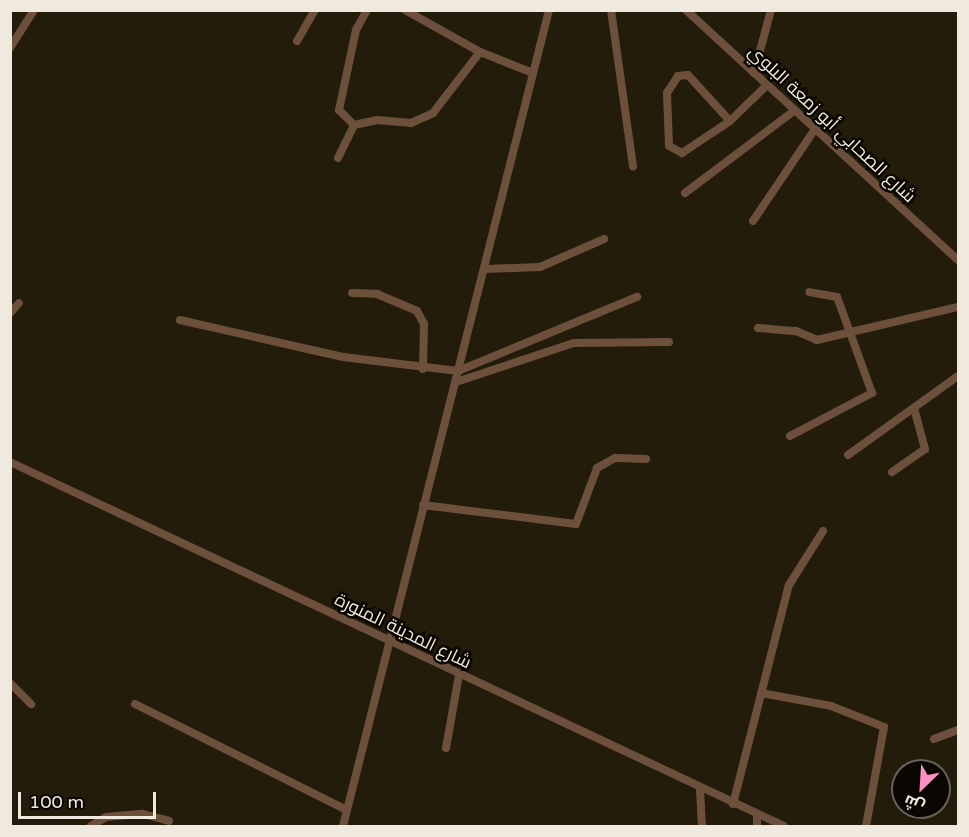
<!DOCTYPE html>
<meta charset="utf-8">
<style>
body{margin:0}
#map{position:relative;width:969px;height:837px;overflow:hidden;background:#241c0a;font-family:"Varela Round",Cairo,sans-serif}
div>[style]{position:absolute}
[style*='--x']{left:calc(var(--x)*1px);top:calc(var(--y)*1px);width:calc(var(--w)*1px);rotate:calc(var(--a)*1deg)}
.street>*{height:8px;margin:-4px;padding:0 4px;transform-origin:4px;border-radius:4px;background:#6c503b}
span{translate:-50% -50%;white-space:nowrap;text-align:center;line-height:1.15;-webkit-text-stroke:5px #0a0702;paint-order:stroke}
.street-label{font-size:18px;color:#efe9de}
.frame{position:absolute;inset:0;border:12px solid #efe9de;pointer-events:none}
.north{position:absolute;left:891px;top:759px;width:60px;height:60px;box-sizing:border-box;background:#0a0702;border:2px solid #66615a;border-radius:50%;rotate:205deg;font-size:16px;font-weight:700;line-height:24px;text-align:center;color:#efe9de}
.north::after{content:'';display:block;margin:auto;width:21px;height:27px;background:#fc8fc2;clip-path:polygon(50% 0,100% 100%,50% 72%,0 100%)}
.scale{position:absolute;left:18px;top:792px;width:138px;height:27px;box-sizing:border-box;border:3px solid #efe9de;border-top:0;padding-left:8px;font-size:18px;line-height:21px;white-space:nowrap;color:#efe9de;-webkit-text-stroke:4px #0a0702;paint-order:stroke}
</style>
<div id="map">
<div class="street">
<i style="--x:405;--y:10;--w:86;--a:29.2"></i>
<i style="--x:480;--y:52;--w:57;--a:21.6"></i>
<i style="--x:611;--y:10;--w:158;--a:82"></i>
<i style="--x:686;--y:10;--w:369;--a:42.6"></i>
<i style="--x:297;--y:41;--w:36;--a:-60"></i>
<i style="--x:10;--y:48;--w:45;--a:-57.7"></i>
<i style="--x:754;--y:73;--w:65;--a:-74.9"></i>
<i style="--x:730;--y:121;--w:62;--a:-132.4"></i>
<i style="--x:688;--y:75;--w:10;--a:174"></i>
<i style="--x:678;--y:76;--w:20;--a:123"></i>
<i style="--x:667;--y:93;--w:53;--a:87.8"></i>
<i style="--x:669;--y:146;--w:15;--a:28"></i>
<i style="--x:682;--y:153;--w:58;--a:-33.7"></i>
<i style="--x:730;--y:121;--w:50;--a:-44.2"></i>
<i style="--x:354;--y:125;--w:21;--a:-135"></i>
<i style="--x:339;--y:110;--w:82;--a:-78"></i>
<i style="--x:356;--y:30;--w:23;--a:-61"></i>
<i style="--x:338;--y:158;--w:37;--a:-64"></i>
<i style="--x:354;--y:125;--w:24;--a:-12"></i>
<i style="--x:377;--y:120;--w:34;--a:5"></i>
<i style="--x:411;--y:123;--w:24;--a:-24"></i>
<i style="--x:433;--y:113;--w:77;--a:-52.4"></i>
<i style="--x:685;--y:193;--w:136;--a:-37"></i>
<i style="--x:753;--y:221;--w:111;--a:-56"></i>
<i style="--x:486;--y:269;--w:54;--a:-2.1"></i>
<i style="--x:540;--y:267;--w:70;--a:-23.6"></i>
<i style="--x:352;--y:293;--w:25;--a:2"></i>
<i style="--x:377;--y:294;--w:43;--a:23"></i>
<i style="--x:417;--y:311;--w:15;--a:62"></i>
<i style="--x:424;--y:324;--w:45;--a:91.3"></i>
<i style="--x:10;--y:313;--w:13;--a:-48"></i>
<i style="--x:180;--y:320;--w:167;--a:12.8"></i>
<i style="--x:343;--y:357;--w:116;--a:6.9"></i>
<i style="--x:458;--y:371;--w:194;--a:-22.5"></i>
<i style="--x:758;--y:328;--w:38;--a:5"></i>
<i style="--x:796;--y:331;--w:23;--a:23"></i>
<i style="--x:817;--y:340;--w:145;--a:-13.2"></i>
<i style="--x:456;--y:382;--w:124;--a:-18.3"></i>
<i style="--x:574;--y:343;--w:95;--a:-0.6"></i>
<i style="--x:790;--y:436;--w:93;--a:-27.7"></i>
<i style="--x:872;--y:393;--w:102;--a:-110"></i>
<i style="--x:837;--y:297;--w:28;--a:-170"></i>
<i style="--x:848;--y:455;--w:135;--a:-35.7"></i>
<i style="--x:10;--y:462;--w:855;--a:25.19"></i>
<i style="--x:892;--y:472;--w:40;--a:-34.9"></i>
<i style="--x:925;--y:449;--w:42;--a:-105"></i>
<i style="--x:423;--y:505;--w:154;--a:7.1"></i>
<i style="--x:576;--y:524;--w:60;--a:-69.4"></i>
<i style="--x:597;--y:468;--w:21;--a:-29"></i>
<i style="--x:615;--y:458;--w:31;--a:2"></i>
<i style="--x:10;--y:683;--w:30;--a:45"></i>
<i style="--x:761;--y:693;--w:71;--a:10.5"></i>
<i style="--x:831;--y:706;--w:57;--a:21.6"></i>
<i style="--x:884;--y:727;--w:101;--a:100.3"></i>
<i style="--x:135;--y:704;--w:237;--a:26.6"></i>
<i style="--x:934;--y:739;--w:26;--a:-21"></i>
<i style="--x:446;--y:748;--w:74;--a:-79.9"></i>
<i style="--x:700;--y:789;--w:37;--a:87"></i>
<i style="--x:733;--y:804;--w:226;--a:-75.7"></i>
<i style="--x:789;--y:585;--w:64;--a:-57.8"></i>
<i style="--x:91;--y:826;--w:17;--a:-31"></i>
<i style="--x:106;--y:817;--w:37;--a:-5"></i>
<i style="--x:143;--y:814;--w:27;--a:15"></i>
<i style="--x:343;--y:826;--w:842;--a:-75.83"></i>
<i style="--x:757;--y:826;--w:11;--a:-90"></i>
</div>
<div class="street-label">
<span style="left:832px;top:124px;rotate:43deg">شارع الصحابي أبو زمعة البلوي</span>
<span style="left:403px;top:631px;rotate:26deg">شارع المدينة المنورة</span>
</div>
<div class="frame"></div>
<div class="north">ش</div>
<div class="scale">100 m</div>
</div>
